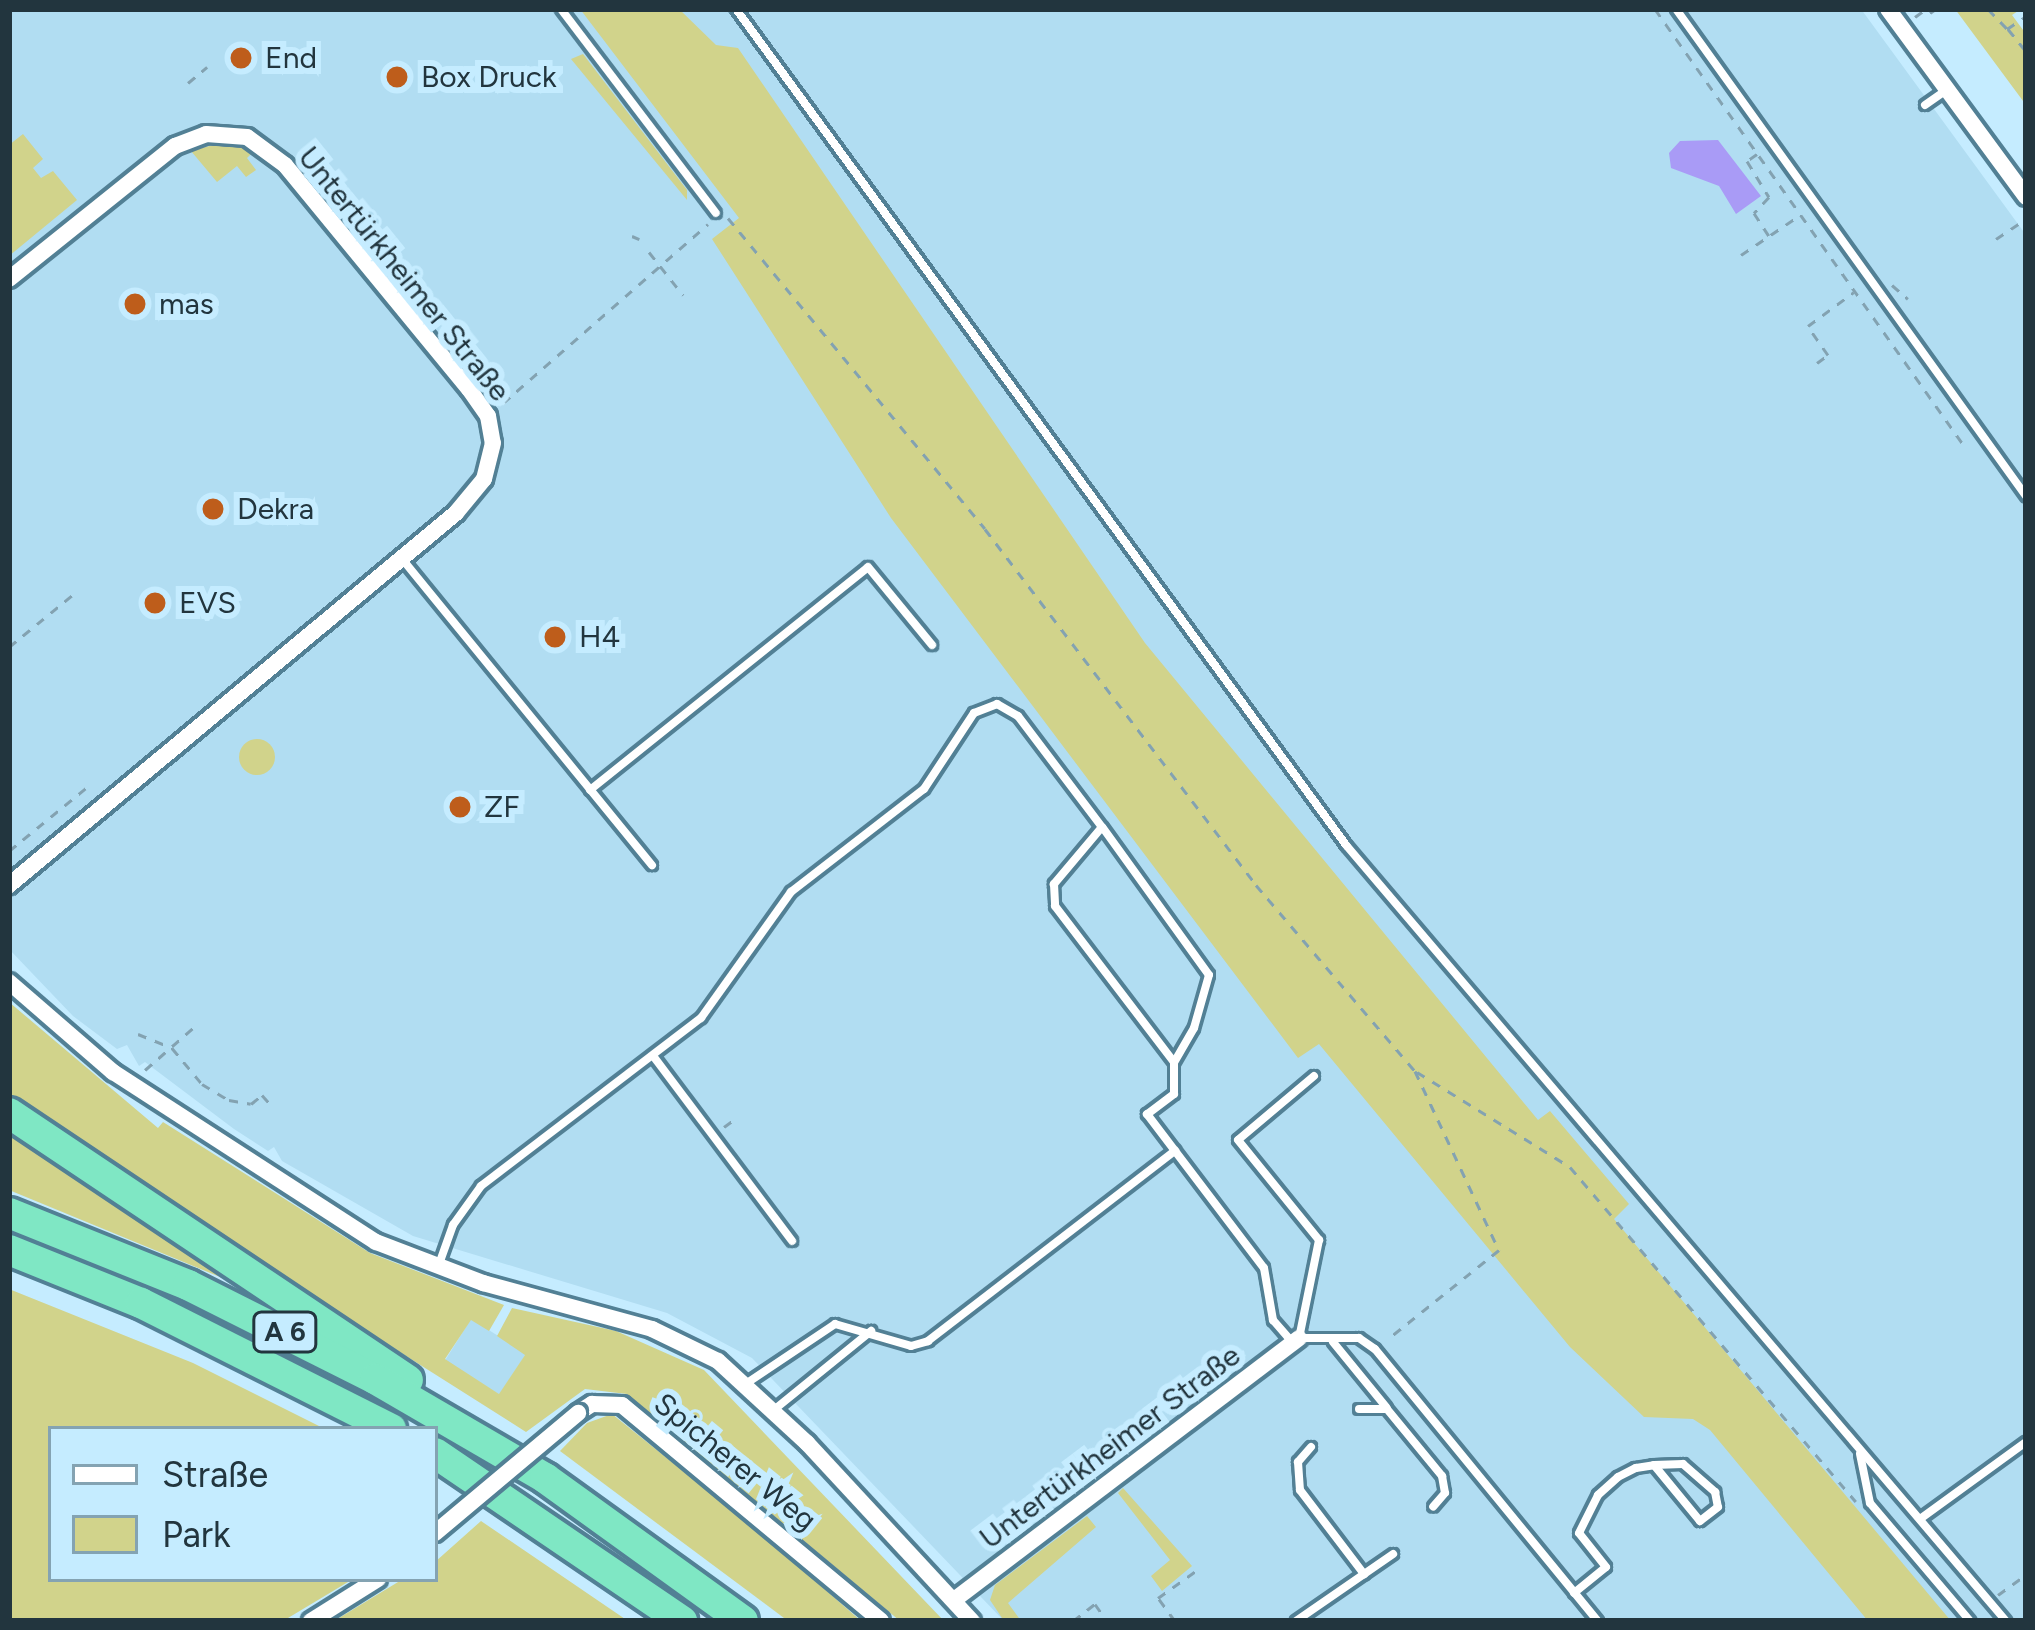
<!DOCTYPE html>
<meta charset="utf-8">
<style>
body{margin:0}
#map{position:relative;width:2035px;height:1630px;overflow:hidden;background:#c5ecff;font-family:Figtree,sans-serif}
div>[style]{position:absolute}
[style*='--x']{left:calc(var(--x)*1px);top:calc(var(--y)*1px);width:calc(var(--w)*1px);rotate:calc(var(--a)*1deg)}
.built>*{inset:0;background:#b1ddf2;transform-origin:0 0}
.green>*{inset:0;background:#d1d38b}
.round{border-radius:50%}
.water>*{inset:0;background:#a99bf6}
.path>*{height:3px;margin-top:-1.5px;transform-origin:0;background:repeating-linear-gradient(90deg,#83a2b1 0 9px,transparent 0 18px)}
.roads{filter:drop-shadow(3px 0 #528095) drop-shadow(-3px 0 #528095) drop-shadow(0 3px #528095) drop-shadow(0 -3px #528095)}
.lane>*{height:8px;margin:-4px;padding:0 4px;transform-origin:4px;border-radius:4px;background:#fff}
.street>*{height:16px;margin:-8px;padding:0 8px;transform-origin:8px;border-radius:8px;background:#fff}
.highway>*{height:30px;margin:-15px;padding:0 15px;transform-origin:15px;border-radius:15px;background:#7fe7c4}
.bridges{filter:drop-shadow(3px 0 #528095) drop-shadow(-3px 0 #528095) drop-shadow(0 3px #528095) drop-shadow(0 -3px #528095)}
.street-bridge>*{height:16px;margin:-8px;padding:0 8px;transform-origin:8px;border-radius:8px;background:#fff}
.dots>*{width:33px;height:33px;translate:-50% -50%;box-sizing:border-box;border:6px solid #c5ecff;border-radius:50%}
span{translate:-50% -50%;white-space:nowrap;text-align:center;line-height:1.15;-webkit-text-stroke:12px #c5ecff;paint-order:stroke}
.shield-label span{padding:3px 9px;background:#c5ecff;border:3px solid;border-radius:9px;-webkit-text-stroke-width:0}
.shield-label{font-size:27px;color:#22353e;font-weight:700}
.poi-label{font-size:30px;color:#22353e}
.left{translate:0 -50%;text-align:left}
.street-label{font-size:30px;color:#22353e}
.frame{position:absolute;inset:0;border:12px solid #22353e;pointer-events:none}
.legend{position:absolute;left:48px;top:1426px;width:390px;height:156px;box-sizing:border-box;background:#c5ecff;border:3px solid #84a3b2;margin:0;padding:15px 21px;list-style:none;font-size:36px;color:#22353e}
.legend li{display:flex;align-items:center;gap:24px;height:60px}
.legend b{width:60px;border:3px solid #84a3b2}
</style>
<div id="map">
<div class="built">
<i style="clip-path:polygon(9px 9px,1861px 9px,2026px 235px,2026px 1621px,1004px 1621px,752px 1358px,667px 1313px,413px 1236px,282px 1161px,274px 1147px,268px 1151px,234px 1129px,145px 1062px,139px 1066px,127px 1045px,117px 1049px,73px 1016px,9px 949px)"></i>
<i style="left:471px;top:1319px;width:65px;height:49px;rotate:32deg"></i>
</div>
<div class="green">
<i style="clip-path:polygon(580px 9px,679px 9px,716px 45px,738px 48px,1145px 643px,1538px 1120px,1550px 1111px,1629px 1204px,1614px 1219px,1951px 1621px,1868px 1621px,1710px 1430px,1693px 1419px,1644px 1417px,1570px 1347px,1319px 1044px,1298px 1058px,891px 518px,712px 239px,739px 218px)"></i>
<i style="clip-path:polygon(1955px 9px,2021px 9px,2012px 15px,2026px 34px,2026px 105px)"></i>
<i style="clip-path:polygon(583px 54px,687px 190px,687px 200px,571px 59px)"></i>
<i style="clip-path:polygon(23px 134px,43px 159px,33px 168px,41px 178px,53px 171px,77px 200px,9px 256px,9px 145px)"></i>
<i style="clip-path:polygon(224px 142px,254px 151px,247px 158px,256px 170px,246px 177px,237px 166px,217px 182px,191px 151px)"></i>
<i class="round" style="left:239px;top:739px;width:36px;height:36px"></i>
<i style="clip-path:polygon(9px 1002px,158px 1128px,163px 1122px,370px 1253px,504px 1305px,489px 1331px,471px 1320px,445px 1359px,499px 1394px,525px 1355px,497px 1336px,512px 1308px,616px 1331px,704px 1370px,944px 1621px,900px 1621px,627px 1394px,585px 1389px,526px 1432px,144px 1190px,9px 1095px)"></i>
<i style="clip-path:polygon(9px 1128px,238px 1283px,237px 1284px,9px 1190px)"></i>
<i style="clip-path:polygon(9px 1289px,193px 1363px,325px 1429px,51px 1429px,51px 1579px,353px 1579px,283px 1621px,9px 1621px)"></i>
<i style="clip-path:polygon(612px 1414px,764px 1536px,861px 1621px,788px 1621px,560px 1451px,587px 1423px)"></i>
<i style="clip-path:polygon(1123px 1488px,1192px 1566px,1162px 1591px,1151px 1576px,1170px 1560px,1118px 1493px)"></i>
<i style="clip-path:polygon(1087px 1516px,1096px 1527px,1008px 1603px,1021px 1621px,1004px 1621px,990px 1600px,995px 1585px)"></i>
<i style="clip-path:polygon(481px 1521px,628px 1621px,334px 1621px,403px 1579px,435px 1579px,435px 1562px)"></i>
</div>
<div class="water">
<i style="clip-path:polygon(1718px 140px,1761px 196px,1736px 214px,1719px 186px,1671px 168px,1669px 153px,1680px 141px)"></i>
</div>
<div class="path">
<i style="--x:1655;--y:9;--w:537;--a:54.71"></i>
<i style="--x:1988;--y:9;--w:28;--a:46"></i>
<i style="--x:2007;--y:29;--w:23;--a:-34"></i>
<i style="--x:1930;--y:13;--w:7;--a:-34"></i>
<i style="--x:1915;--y:17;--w:14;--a:-36"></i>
<i style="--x:2008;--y:29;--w:28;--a:51"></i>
<i style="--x:188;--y:83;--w:25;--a:-40"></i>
<i style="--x:1757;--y:154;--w:12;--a:145"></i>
<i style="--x:1747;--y:161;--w:42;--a:58.6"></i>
<i style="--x:1769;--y:197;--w:22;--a:133"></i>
<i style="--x:1754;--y:213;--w:27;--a:57"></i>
<i style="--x:728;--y:218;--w:403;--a:50.4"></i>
<i style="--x:985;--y:529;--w:447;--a:52.7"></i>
<i style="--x:1256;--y:885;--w:245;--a:49.5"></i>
<i style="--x:1415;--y:1071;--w:198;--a:64.9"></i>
<i style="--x:1499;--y:1250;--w:142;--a:141.3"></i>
<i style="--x:632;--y:236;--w:8;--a:23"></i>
<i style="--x:1996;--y:239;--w:27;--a:-34"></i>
<i style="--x:649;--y:252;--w:55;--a:51.7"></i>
<i style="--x:1741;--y:255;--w:71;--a:-34.1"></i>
<i style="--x:1892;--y:285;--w:21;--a:41"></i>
<i style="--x:1817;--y:363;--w:14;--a:-36"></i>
<i style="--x:1828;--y:355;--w:35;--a:-125"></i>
<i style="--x:1808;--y:326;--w:57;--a:-36.5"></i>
<i style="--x:503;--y:403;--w:272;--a:-41.1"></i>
<i style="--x:9;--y:647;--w:85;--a:-39.3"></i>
<i style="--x:9;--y:851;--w:106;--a:-39.3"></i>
<i style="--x:138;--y:1034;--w:37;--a:22"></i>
<i style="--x:172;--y:1048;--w:47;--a:50.2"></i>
<i style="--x:202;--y:1084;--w:31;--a:31"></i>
<i style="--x:229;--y:1100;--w:22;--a:10"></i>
<i style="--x:251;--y:1104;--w:14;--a:-39"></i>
<i style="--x:262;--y:1095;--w:12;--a:48"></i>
<i style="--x:145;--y:1070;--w:64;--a:-41.2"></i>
<i style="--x:1417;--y:1072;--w:180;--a:31.8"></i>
<i style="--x:1570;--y:1167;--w:440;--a:49.5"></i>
<i style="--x:724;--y:1127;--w:14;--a:-36"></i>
<i style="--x:1998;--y:1595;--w:34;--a:-36"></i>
<i style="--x:1073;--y:1621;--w:28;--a:-38"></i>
<i style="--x:1095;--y:1604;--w:21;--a:55"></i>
<i style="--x:1175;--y:1621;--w:29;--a:-126"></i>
<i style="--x:1158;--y:1598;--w:52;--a:-35.5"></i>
</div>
<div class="roads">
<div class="lane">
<i style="--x:561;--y:9;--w:256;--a:52.8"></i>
<i style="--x:736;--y:9;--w:1035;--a:53.88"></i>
<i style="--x:1346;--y:845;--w:1019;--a:49.62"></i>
<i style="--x:1676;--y:9;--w:600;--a:54.3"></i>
<i style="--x:1925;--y:105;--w:24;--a:-35"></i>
<i style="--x:403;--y:560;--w:394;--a:50.8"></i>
<i style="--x:590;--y:790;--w:356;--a:-38.7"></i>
<i style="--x:868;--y:567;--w:101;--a:50.6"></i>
<i style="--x:1103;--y:828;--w:181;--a:54.2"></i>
<i style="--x:1209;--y:975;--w:55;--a:105.8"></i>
<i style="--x:1194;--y:1028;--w:39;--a:120"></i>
<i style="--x:654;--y:1057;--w:230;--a:53.1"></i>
<i style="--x:1314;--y:1076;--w:99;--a:139.9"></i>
<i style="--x:1238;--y:1140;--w:129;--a:51"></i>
<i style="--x:1319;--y:1240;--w:100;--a:101.5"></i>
<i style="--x:1299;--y:1338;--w:60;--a:0"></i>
<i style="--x:1359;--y:1338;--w:19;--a:35"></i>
<i style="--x:1375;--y:1349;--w:352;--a:50.7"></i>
<i style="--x:438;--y:1267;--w:45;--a:-70.3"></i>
<i style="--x:453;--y:1225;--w:48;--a:-54.3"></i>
<i style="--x:481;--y:1186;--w:277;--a:-37.4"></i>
<i style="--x:701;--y:1018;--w:155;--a:-54.5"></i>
<i style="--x:791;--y:892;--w:168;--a:-37.8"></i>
<i style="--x:924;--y:789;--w:91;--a:-56.7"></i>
<i style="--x:974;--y:713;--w:25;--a:-21"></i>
<i style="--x:997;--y:704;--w:24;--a:30"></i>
<i style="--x:1018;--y:716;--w:139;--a:52.9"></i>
<i style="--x:1102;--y:827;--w:75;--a:130.1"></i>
<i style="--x:1054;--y:884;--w:22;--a:87"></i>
<i style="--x:1055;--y:906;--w:196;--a:52.7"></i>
<i style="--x:1174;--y:1062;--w:32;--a:90"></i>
<i style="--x:1174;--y:1094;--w:34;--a:143"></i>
<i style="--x:1147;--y:1114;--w:193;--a:52.8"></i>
<i style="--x:1264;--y:1268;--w:53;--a:80.2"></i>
<i style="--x:1273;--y:1320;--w:28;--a:49"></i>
<i style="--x:1333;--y:1342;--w:84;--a:50.8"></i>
<i style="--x:747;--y:1383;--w:106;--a:-33.8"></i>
<i style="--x:835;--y:1324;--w:79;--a:16.1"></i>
<i style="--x:911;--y:1346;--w:18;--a:-16"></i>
<i style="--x:928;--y:1341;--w:312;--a:-37.6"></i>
<i style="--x:775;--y:1409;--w:124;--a:-39.1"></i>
<i style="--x:1359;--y:1409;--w:28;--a:0"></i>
<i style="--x:1387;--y:1409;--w:87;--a:50.6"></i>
<i style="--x:1442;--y:1476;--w:17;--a:80"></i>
<i style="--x:1445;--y:1493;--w:18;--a:131"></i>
<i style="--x:1311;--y:1447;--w:20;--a:131"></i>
<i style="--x:1298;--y:1462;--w:28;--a:86"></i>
<i style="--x:1300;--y:1490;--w:106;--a:52.7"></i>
<i style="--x:1860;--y:1454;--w:50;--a:78.5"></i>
<i style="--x:1870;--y:1503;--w:155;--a:49.7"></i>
<i style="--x:1920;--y:1519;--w:131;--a:-36"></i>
<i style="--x:1574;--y:1593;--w:41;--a:-39.1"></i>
<i style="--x:1606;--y:1567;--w:43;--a:-128.5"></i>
<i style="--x:1579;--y:1533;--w:42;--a:-63.4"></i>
<i style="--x:1598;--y:1495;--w:27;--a:-42"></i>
<i style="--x:1618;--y:1477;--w:20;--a:-27"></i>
<i style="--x:1636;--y:1468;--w:18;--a:-9"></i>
<i style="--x:1654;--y:1465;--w:29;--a:-2"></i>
<i style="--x:1683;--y:1464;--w:43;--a:41.2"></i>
<i style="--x:1715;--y:1492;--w:15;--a:79"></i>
<i style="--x:1718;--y:1507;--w:23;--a:142"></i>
<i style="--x:1700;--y:1521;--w:72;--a:-129.4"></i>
<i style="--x:1296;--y:1621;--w:118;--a:-34.6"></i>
</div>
<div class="street">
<i style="--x:1888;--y:9;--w:233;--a:53.7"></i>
<i style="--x:9;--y:279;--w:213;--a:-38.7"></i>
<i style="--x:175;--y:146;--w:33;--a:-21"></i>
<i style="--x:206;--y:134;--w:41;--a:4.2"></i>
<i style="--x:247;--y:137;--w:47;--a:36.4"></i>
<i style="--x:285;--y:165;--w:290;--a:50.6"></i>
<i style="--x:469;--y:389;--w:33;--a:55"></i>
<i style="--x:488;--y:416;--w:27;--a:80"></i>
<i style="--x:493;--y:443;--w:37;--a:104"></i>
<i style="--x:484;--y:479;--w:44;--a:129.5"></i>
<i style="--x:456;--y:513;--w:582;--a:140.23"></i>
<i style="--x:9;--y:982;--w:138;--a:40.9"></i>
<i style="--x:113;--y:1072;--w:313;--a:32.9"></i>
<i style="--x:376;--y:1242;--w:115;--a:21"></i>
<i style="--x:483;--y:1283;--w:175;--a:15.2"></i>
<i style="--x:652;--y:1329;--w:73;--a:25.9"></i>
<i style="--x:718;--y:1361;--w:121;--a:42.7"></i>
<i style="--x:807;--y:1443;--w:243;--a:47.2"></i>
<i style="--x:578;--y:1413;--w:17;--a:-33"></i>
<i style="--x:592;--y:1404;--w:30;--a:2"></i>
<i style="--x:622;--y:1405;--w:337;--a:39.8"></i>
<i style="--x:954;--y:1600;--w:433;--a:-37.2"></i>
<i style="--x:311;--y:1621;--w:79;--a:-32.1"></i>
</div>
<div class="highway">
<i style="--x:9;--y:1113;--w:480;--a:33.8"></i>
<i style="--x:9;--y:1213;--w:193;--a:21.9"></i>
<i style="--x:188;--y:1285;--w:209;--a:26.7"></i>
<i style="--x:375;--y:1379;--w:197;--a:30.2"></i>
<i style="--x:545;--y:1478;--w:244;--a:35.8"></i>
<i style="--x:9;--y:1250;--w:142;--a:21.9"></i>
<i style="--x:141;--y:1303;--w:280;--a:26.7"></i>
<i style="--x:435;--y:1453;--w:299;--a:34.2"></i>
</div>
</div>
<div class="bridges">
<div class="street-bridge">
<i style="--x:435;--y:1533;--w:187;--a:-40"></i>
</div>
</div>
<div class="dots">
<i style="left:241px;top:58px;background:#be5d1b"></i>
<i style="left:397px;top:77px;background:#be5d1b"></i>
<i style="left:135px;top:304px;background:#be5d1b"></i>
<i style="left:213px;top:509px;background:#be5d1b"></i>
<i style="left:155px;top:603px;background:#be5d1b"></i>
<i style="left:555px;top:637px;background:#be5d1b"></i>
<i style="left:460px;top:807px;background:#be5d1b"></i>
</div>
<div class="shield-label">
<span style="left:285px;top:1332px">A 6</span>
</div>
<div class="poi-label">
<span class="left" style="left:265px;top:58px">End</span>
<span class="left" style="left:421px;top:77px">Box Druck</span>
<span class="left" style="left:159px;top:304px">mas</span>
<span class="left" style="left:237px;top:509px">Dekra</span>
<span class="left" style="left:179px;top:603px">EVS</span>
<span class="left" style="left:579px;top:637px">H4</span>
<span class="left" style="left:484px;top:807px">ZF</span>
</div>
<div class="street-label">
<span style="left:404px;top:274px;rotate:51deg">Untertürkheimer Straße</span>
<span style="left:1110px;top:1447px;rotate:-37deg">Untertürkheimer Straße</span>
<span style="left:735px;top:1462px;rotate:39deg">Spicherer Weg</span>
</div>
<div class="frame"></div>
<ul class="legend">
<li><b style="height:15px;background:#fff"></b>Straße</li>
<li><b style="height:33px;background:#d1d38b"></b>Park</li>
</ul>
</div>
